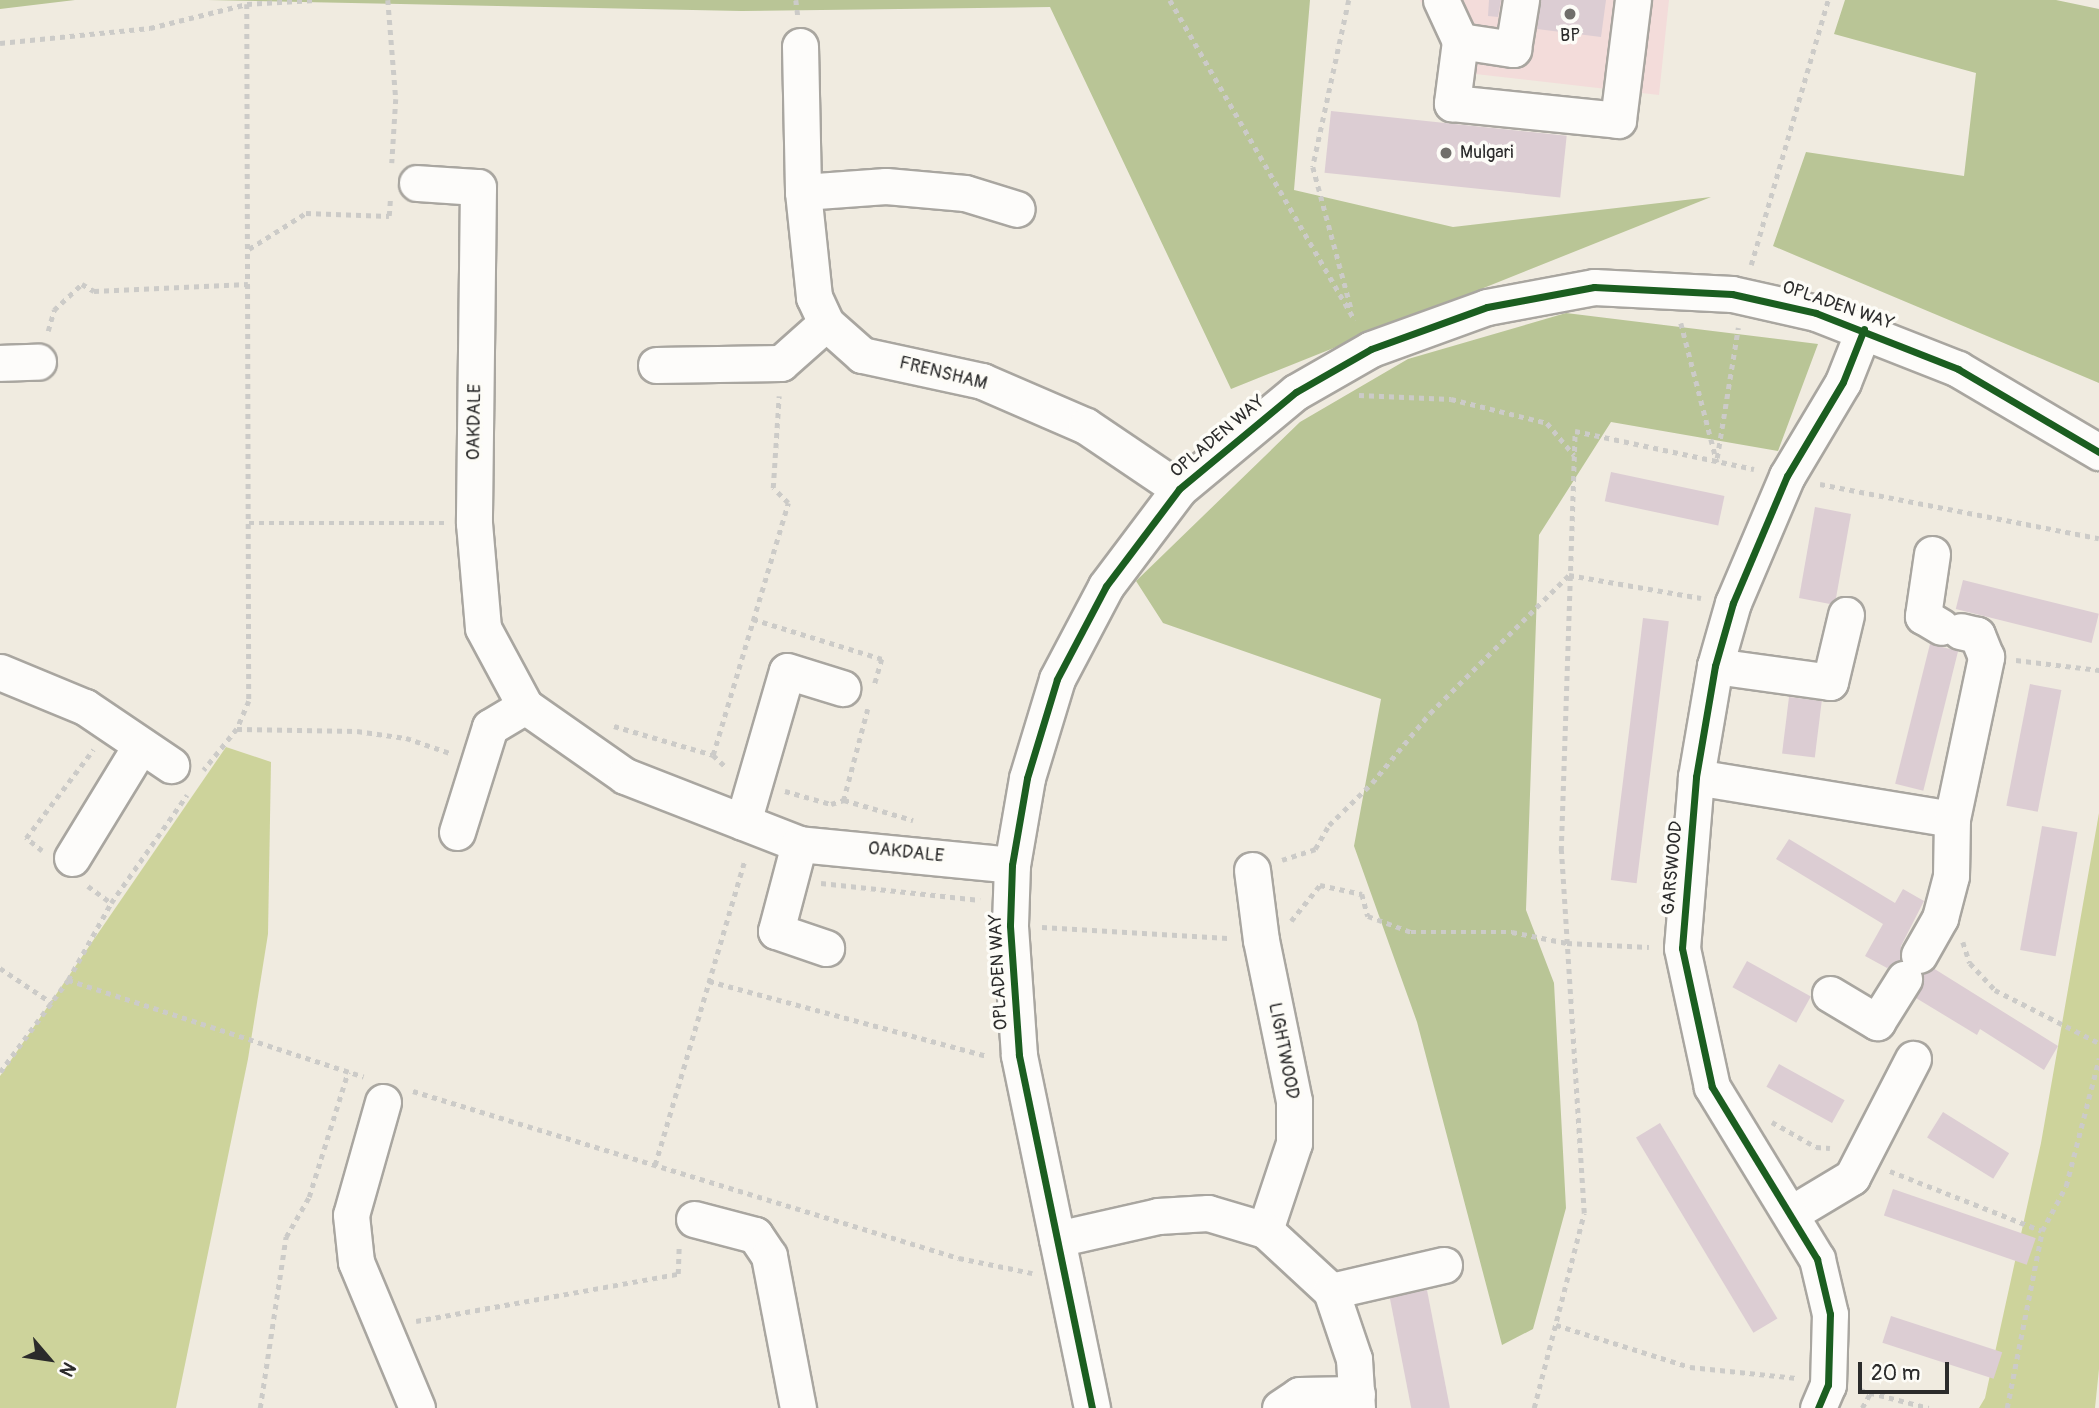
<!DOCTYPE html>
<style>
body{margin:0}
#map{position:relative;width:2099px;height:1408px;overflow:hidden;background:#f0ebe0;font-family:Pangolin,sans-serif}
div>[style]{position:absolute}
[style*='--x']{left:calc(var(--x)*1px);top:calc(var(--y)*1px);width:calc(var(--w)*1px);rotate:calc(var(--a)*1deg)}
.built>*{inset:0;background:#f3dcda}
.green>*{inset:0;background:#cdd39b}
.forest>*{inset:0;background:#b9c596}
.building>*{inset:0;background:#dccdd3;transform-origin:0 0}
.path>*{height:4.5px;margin-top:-2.25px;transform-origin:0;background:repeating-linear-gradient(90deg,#cccbc8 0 5px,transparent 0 10px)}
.roads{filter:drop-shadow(2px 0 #a9a6a0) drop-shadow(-2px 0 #a9a6a0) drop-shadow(0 2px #a9a6a0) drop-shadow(0 -2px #a9a6a0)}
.minor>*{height:35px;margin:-17.5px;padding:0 17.5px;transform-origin:17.5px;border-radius:17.5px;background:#fdfcfa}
.cycleway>*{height:7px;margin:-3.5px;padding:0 3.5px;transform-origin:3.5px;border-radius:3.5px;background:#1b5e20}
.dots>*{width:19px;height:19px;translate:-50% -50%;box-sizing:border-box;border:4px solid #fdfcf7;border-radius:50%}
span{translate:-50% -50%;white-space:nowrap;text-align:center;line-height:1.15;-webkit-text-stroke:7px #fdfcf7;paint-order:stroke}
.poi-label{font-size:18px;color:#2b2b2b}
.left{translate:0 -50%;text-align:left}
.street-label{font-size:18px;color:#2b2b2b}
.north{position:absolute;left:14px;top:1324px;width:70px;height:70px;-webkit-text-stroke:5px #fdfcf7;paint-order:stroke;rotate:119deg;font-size:19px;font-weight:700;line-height:28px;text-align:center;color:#2b2b2b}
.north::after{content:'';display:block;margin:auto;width:24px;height:32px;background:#2b2b2b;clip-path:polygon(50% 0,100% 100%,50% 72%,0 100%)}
.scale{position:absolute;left:1858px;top:1362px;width:91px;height:32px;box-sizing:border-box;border:4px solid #2b2b2b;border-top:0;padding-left:9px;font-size:21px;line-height:24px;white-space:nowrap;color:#2b2b2b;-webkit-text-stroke:5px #fdfcf7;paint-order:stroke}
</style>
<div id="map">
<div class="built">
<i style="clip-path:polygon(1420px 0,1669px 0,1659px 95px,1449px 71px,1442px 44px)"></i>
</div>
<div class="green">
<i style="clip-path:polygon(226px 747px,271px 762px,268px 934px,248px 1059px,176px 1408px,0 1408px,0 1076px)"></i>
<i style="clip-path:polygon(2099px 813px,2099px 1369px,2095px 1408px,1979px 1408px,1985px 1398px,2041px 1143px)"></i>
</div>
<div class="forest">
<i style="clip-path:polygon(0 0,75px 0,0 9px)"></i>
<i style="clip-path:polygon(208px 0,1310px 0,1294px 190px,1453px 227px,1711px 197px,1231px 389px,1050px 7px,742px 11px)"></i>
<i style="clip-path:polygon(1845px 0,2056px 0,2099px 9px,2099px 383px,1773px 246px,1806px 152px,1964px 176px,1976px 73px,1834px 34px)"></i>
<i style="clip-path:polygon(1566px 313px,1818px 344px,1778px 451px,1611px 422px,1539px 535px,1526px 910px,1554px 983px,1566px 1208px,1533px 1329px,1502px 1345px,1417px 1022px,1354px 846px,1381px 699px,1163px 623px,1136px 581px,1300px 422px,1408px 359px)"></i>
</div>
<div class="building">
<i style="clip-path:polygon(1489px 0,1501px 0,1498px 17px,1488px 16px)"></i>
<i style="clip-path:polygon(1541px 0,1606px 0,1601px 37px,1537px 29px)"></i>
<i style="left:1331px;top:111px;width:237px;height:62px;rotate:6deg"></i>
<i style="left:1611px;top:472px;width:116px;height:30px;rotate:12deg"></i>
<i style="clip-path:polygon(1815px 507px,1851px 514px,1836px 598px,1830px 604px,1799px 598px)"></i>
<i style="left:1963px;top:580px;width:140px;height:30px;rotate:14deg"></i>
<i style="left:1643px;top:618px;width:26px;height:264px;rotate:7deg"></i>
<i style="left:1930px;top:644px;width:29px;height:144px;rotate:14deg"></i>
<i style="left:2030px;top:684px;width:32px;height:124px;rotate:11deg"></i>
<i style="left:1789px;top:697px;width:33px;height:57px;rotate:7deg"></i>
<i style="left:2042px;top:826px;width:36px;height:126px;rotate:10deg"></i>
<i style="clip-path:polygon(1789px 839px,1895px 903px,1903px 889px,1924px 901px,1901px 946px,1900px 960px,1887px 968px,1865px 956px,1883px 924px,1776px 859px)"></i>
<i style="left:1747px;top:961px;width:73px;height:30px;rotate:29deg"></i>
<i style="clip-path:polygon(1933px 968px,2058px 1046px,2044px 1070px,1980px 1029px,1977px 1035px,1916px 998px,1923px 974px)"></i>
<i style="left:1779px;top:1064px;width:75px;height:26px;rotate:29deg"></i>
<i style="left:1943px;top:1112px;width:78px;height:30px;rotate:32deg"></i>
<i style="left:1660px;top:1123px;width:228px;height:28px;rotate:59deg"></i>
<i style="left:1893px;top:1189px;width:151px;height:28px;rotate:19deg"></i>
<i style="left:1427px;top:1290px;width:120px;height:38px;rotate:79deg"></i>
<i style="left:1891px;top:1316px;width:117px;height:28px;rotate:18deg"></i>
</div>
<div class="path">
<i style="--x:388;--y:0;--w:99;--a:85.4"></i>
<i style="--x:396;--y:99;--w:64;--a:93.6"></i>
<i style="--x:796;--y:0;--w:17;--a:83"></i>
<i style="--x:1170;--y:0;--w:370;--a:60"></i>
<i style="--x:1349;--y:0;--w:171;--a:102.2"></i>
<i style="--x:1313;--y:167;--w:150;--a:74.9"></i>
<i style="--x:247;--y:4;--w:69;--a:-3.3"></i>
<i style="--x:0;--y:43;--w:151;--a:-5.7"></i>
<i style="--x:150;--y:28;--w:100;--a:-13.9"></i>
<i style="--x:247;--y:4;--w:697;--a:89.84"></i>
<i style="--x:249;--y:701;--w:30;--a:113"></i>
<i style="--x:237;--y:729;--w:53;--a:128.8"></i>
<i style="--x:249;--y:249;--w:67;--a:-32.3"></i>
<i style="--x:306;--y:213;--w:83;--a:2.1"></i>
<i style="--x:389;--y:216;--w:16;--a:-86"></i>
<i style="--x:1751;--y:265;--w:276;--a:-73.8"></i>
<i style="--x:1681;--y:323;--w:144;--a:75.5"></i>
<i style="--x:48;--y:331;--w:22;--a:-74"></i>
<i style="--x:54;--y:310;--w:38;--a:-43"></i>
<i style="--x:82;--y:284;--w:14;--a:30"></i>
<i style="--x:94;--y:291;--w:154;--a:-2.6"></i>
<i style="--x:1359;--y:395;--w:92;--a:2.5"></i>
<i style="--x:1451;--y:399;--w:99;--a:14"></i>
<i style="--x:1547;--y:423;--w:42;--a:49.8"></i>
<i style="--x:1717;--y:458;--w:132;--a:-80.8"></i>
<i style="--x:1820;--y:484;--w:284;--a:11"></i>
<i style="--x:249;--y:523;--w:195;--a:0"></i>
<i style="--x:753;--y:619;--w:135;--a:17.2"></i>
<i style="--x:882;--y:659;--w:26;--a:106"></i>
<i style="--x:2016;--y:660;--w:84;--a:6.9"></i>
<i style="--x:868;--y:709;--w:94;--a:104.8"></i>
<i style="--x:844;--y:800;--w:72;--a:16.2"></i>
<i style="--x:614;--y:726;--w:103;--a:16.3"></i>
<i style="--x:713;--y:755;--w:18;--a:43"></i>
<i style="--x:237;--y:729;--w:120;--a:1"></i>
<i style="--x:357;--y:731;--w:49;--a:8.1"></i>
<i style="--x:406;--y:738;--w:46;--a:18.8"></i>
<i style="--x:713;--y:755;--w:263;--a:-73.4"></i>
<i style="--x:788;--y:503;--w:21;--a:-135"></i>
<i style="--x:773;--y:488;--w:92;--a:-86.3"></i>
<i style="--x:785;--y:791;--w:48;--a:15.8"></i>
<i style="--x:831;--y:804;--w:14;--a:-17"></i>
<i style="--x:42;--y:851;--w:21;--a:-141"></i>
<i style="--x:26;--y:838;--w:111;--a:-52.7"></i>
<i style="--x:1282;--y:860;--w:35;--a:-18"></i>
<i style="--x:1315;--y:849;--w:28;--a:-60"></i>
<i style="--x:1329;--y:825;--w:60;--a:-44.3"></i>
<i style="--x:1372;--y:783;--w:91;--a:-50.4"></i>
<i style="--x:1430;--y:713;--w:196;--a:-44.8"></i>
<i style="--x:1569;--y:575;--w:134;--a:9.9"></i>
<i style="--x:821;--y:883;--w:160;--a:6.1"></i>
<i style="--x:88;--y:886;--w:29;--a:36"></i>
<i style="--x:1291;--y:921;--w:46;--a:-51.1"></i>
<i style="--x:1320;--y:885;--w:43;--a:12.1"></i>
<i style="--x:1362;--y:894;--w:23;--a:75"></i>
<i style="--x:1368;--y:916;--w:46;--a:20.4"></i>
<i style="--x:1411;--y:932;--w:101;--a:0"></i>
<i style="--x:1512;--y:932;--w:56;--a:11.3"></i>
<i style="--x:1567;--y:943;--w:82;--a:2.8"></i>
<i style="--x:1042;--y:927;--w:186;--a:3.4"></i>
<i style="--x:1963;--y:942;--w:22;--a:72"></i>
<i style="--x:1970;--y:963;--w:37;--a:47"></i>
<i style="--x:1995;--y:990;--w:117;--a:27"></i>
<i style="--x:0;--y:968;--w:63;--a:33.9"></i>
<i style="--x:68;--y:980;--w:311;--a:18.1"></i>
<i style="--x:709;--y:981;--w:288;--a:15.1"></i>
<i style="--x:0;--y:1072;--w:114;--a:-53.5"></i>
<i style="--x:68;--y:980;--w:88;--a:-60.8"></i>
<i style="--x:111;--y:903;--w:132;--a:-54.9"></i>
<i style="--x:413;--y:1091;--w:571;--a:17.01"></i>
<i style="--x:959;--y:1258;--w:75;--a:11.6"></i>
<i style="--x:1772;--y:1122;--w:51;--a:29.6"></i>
<i style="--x:1816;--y:1147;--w:14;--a:4"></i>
<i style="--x:655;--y:1165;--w:318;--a:-73.6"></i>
<i style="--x:1890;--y:1171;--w:163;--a:21.5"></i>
<i style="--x:416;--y:1321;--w:266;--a:-10.2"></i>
<i style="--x:678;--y:1274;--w:30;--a:-88"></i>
<i style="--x:1556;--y:1325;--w:140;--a:17.4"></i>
<i style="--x:1690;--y:1367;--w:107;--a:5.9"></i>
<i style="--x:1860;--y:1390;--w:71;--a:14.6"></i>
<i style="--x:260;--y:1408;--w:173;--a:-81.4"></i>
<i style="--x:286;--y:1237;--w:46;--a:-60.1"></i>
<i style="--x:309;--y:1197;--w:131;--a:-72.7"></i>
<i style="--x:1534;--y:1408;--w:201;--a:-75.6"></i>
<i style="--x:1584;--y:1213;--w:363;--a:-93.6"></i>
<i style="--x:1561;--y:851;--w:420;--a:-88.1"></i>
<i style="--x:1575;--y:431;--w:183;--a:12"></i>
<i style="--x:1862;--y:1408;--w:18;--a:-61"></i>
<i style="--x:2007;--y:1408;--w:180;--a:-78.8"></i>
<i style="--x:2042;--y:1231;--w:51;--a:-61.9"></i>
<i style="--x:2066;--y:1186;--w:132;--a:-75.5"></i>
</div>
<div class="roads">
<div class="minor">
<i style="--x:1441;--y:0;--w:45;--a:65.1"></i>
<i style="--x:1460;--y:41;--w:63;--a:97.4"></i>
<i style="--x:1452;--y:103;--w:167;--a:5.8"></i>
<i style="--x:1618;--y:120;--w:121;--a:-82.9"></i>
<i style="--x:1460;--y:41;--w:54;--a:8.6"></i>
<i style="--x:1513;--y:49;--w:50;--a:-80.7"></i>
<i style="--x:800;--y:46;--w:146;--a:88.8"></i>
<i style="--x:803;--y:192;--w:106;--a:84"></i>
<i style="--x:814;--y:297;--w:29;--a:65"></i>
<i style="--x:826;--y:323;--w:48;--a:41.6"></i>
<i style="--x:862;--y:355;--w:123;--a:12.2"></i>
<i style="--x:982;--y:381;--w:113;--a:23.4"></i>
<i style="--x:1086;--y:426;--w:112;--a:34.1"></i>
<i style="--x:417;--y:183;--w:61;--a:3.8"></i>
<i style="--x:478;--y:187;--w:336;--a:90.7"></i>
<i style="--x:474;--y:523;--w:105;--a:85.1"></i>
<i style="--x:483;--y:628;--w:89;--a:61.7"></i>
<i style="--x:525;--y:706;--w:122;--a:35"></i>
<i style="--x:625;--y:776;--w:187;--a:21.3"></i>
<i style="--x:799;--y:844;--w:214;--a:5.6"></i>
<i style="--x:803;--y:192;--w:83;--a:-4.1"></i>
<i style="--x:886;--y:186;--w:79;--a:5.1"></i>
<i style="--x:965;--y:193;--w:54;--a:17.1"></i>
<i style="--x:0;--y:363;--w:38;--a:-2"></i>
<i style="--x:656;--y:365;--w:125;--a:-0.9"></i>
<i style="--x:781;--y:363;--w:60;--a:-41.6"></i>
<i style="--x:1932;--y:554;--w:63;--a:98.3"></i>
<i style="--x:1923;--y:616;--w:21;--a:31"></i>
<i style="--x:1715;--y:666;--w:116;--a:7.9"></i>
<i style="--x:1830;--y:682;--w:69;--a:-76.6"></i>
<i style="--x:0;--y:672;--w:92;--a:22.4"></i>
<i style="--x:85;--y:707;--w:104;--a:34"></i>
<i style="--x:1696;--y:777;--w:259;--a:9.3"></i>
<i style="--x:743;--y:822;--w:157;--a:-73.8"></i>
<i style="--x:787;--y:671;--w:58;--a:17.2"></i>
<i style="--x:457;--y:832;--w:110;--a:-72.6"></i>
<i style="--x:490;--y:727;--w:41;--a:-31"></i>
<i style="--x:799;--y:844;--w:90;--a:104.8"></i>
<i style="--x:776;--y:931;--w:53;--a:18.8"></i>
<i style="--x:72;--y:858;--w:132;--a:-58.6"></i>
<i style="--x:1252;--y:870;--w:71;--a:82.7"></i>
<i style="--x:1261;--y:940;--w:164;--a:78.4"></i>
<i style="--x:1294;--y:1101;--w:42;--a:90"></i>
<i style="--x:1294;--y:1143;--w:92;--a:108.4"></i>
<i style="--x:1919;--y:955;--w:43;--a:-60.4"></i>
<i style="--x:1940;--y:918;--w:43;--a:-75.3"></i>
<i style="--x:1951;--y:876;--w:57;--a:-89"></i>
<i style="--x:1952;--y:819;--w:166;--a:-78.1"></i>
<i style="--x:1986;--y:657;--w:24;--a:-112"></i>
<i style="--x:1977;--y:635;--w:17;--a:-167"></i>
<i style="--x:1830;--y:994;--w:55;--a:30.8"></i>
<i style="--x:1877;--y:1022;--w:51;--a:-57.9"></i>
<i style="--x:383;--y:1102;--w:117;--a:105.8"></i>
<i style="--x:351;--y:1215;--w:47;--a:83.9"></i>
<i style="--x:356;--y:1262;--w:158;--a:67.3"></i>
<i style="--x:1792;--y:1213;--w:70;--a:-31"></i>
<i style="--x:1852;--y:1177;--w:133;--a:-62.7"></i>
<i style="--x:694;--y:1219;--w:63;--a:14.7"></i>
<i style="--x:755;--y:1235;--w:25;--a:56"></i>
<i style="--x:769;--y:1256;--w:155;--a:79.2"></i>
<i style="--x:1057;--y:1239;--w:104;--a:-12.8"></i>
<i style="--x:1158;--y:1216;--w:50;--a:-3.4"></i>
<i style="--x:1208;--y:1213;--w:59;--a:16.6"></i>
<i style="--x:1265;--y:1230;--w:90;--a:42.7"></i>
<i style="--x:1331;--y:1291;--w:72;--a:71.3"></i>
<i style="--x:1354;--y:1359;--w:49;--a:86.5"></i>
<i style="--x:1331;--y:1291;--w:116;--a:-13"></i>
<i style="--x:1092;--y:1408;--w:360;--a:-101.7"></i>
<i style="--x:1019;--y:1055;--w:130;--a:-94"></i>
<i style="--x:1010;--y:925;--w:60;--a:-88.1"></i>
<i style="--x:1012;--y:865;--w:88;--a:-80.2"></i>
<i style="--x:1027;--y:778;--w:103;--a:-73.1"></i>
<i style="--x:1057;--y:679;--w:105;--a:-62.2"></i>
<i style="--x:1106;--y:586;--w:121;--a:-53"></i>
<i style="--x:1179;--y:489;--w:152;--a:-39.7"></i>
<i style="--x:1296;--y:392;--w:86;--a:-29.8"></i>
<i style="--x:1371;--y:349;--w:123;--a:-19.9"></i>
<i style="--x:1487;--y:307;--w:109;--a:-10.6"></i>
<i style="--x:1594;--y:287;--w:138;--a:2.9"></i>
<i style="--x:1732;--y:294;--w:86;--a:12.7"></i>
<i style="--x:1816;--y:313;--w:153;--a:21.5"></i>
<i style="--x:1958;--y:369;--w:164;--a:30.5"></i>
<i style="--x:1280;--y:1408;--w:23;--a:-34"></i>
<i style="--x:1299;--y:1395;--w:58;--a:-1"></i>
<i style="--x:1818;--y:1408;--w:25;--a:-67"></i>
<i style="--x:1828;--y:1385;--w:71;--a:-88.4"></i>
<i style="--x:1830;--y:1314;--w:57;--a:-103.3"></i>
<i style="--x:1817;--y:1259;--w:202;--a:-121.4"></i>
<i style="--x:1712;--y:1087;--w:142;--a:-102.2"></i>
<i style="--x:1682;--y:948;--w:172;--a:-85.3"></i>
<i style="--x:1696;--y:777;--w:113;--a:-80.3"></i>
<i style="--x:1715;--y:666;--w:66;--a:-74.1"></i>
<i style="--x:1733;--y:603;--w:138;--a:-67"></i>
<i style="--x:1787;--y:476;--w:109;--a:-59.2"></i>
<i style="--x:1843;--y:382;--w:57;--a:-68.4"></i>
</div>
</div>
<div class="cycleway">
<i style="--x:1092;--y:1408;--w:360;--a:-101.7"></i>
<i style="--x:1019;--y:1055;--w:130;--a:-94"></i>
<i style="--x:1010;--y:925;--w:60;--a:-88.1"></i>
<i style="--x:1012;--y:865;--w:88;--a:-80.2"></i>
<i style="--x:1027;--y:778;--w:103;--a:-73.1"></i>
<i style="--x:1057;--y:679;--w:105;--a:-62.2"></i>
<i style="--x:1106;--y:586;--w:121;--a:-53"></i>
<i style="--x:1179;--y:489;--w:152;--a:-39.7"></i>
<i style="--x:1296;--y:392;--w:86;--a:-29.8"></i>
<i style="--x:1371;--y:349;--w:123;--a:-19.9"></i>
<i style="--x:1487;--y:307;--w:109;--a:-10.6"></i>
<i style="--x:1594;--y:287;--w:138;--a:2.9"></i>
<i style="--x:1732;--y:294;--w:86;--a:12.7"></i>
<i style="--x:1816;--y:313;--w:153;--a:21.5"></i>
<i style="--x:1958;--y:369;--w:164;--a:30.5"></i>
<i style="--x:1818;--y:1408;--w:25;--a:-67"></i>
<i style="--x:1828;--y:1385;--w:71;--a:-88.4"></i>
<i style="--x:1830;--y:1314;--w:57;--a:-103.3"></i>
<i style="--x:1817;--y:1259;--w:202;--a:-121.4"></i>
<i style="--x:1712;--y:1087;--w:142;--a:-102.2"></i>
<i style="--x:1682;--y:948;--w:172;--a:-85.3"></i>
<i style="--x:1696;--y:777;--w:113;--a:-80.3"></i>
<i style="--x:1715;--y:666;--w:66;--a:-74.1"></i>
<i style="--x:1733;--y:603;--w:138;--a:-67"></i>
<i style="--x:1787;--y:476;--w:109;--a:-59.2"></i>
<i style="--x:1843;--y:382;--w:57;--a:-68.4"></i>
</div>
<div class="dots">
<i style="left:1570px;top:14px;background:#706e6a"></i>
<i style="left:1446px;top:153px;background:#706e6a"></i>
</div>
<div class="poi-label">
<span style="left:1570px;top:36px">BP</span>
<span class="left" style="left:1460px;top:153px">Mulgari</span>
</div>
<div class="street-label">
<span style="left:1838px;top:306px;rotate:19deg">OPLADEN WAY</span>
<span style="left:943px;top:374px;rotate:14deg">FRENSHAM</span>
<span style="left:475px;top:422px;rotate:-89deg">OAKDALE</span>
<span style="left:1218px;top:437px;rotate:-40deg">OPLADEN WAY</span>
<span style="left:906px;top:853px;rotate:6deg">OAKDALE</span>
<span style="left:1673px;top:868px;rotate:-85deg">GARSWOOD</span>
<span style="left:999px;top:972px;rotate:-93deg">OPLADEN WAY</span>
<span style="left:1283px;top:1051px;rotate:79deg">LIGHTWOOD</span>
</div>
<div class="north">N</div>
<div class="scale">20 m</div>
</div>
